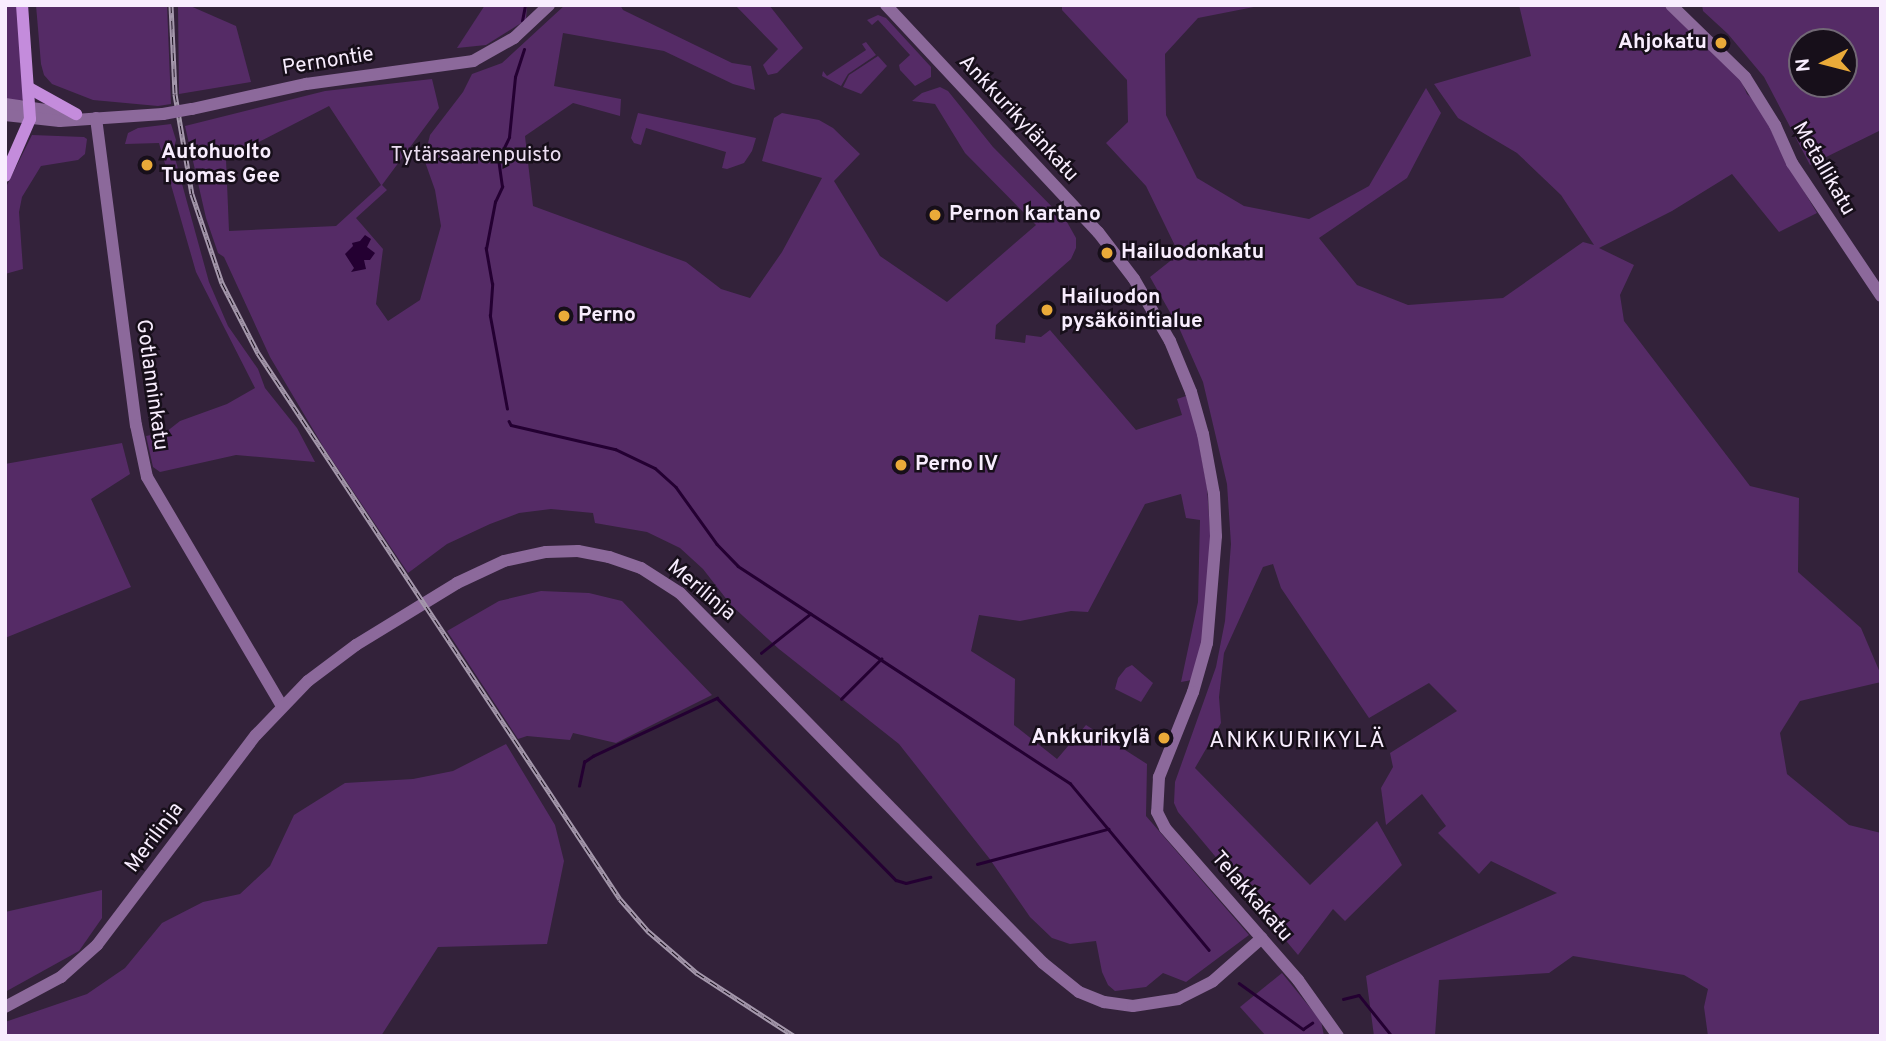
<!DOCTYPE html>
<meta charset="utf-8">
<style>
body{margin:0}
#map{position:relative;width:1886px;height:1041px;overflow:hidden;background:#33223a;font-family:Overpass,sans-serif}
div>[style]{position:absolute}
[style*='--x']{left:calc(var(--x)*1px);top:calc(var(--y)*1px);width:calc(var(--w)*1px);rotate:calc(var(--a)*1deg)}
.green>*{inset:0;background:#552b66}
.water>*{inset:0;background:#240032}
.stream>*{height:2.5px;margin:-1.25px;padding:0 1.25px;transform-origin:1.25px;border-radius:1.25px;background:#240032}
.tertiary>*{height:12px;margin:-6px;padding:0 6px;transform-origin:6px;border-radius:6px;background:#8c699b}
.secondary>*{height:12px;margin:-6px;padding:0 6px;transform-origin:6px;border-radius:6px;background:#c48cdc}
.rail>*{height:5px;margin-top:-2.5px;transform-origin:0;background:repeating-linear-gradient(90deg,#170f1a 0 8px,#a598ac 0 16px);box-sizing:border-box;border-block:2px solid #a598ac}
.tertiary-bridge>*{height:12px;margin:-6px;padding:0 6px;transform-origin:6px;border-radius:6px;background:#8c699b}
.dots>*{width:19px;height:19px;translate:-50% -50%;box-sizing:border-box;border:4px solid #170f1a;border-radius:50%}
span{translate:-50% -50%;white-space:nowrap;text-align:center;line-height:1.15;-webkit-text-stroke:5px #170f1a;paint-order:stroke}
.poi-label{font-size:21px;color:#f8edfe;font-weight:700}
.right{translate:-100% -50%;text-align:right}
.left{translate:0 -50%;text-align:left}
.street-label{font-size:21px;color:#f8edfe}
.park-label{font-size:21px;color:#ebddf1}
.neighbourhood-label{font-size:23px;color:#f8edfe;letter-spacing:2px}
.frame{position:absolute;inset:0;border:7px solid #f8edfe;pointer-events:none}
.north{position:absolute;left:1788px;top:28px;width:70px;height:70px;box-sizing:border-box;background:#170f1a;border:2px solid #716875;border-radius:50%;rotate:264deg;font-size:19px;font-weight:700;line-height:28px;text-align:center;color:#f8edfe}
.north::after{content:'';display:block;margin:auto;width:24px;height:32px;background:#eaaa39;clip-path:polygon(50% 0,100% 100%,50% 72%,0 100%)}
</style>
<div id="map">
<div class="green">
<i style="clip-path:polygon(5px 5px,19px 5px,23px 99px,20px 102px,5px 100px)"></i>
<i style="clip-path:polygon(36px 5px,167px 5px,171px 104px,158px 106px,93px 100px,52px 84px,44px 75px,41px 64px)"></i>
<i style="clip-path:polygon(178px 5px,188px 5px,236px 26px,251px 82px,179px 94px)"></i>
<i style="clip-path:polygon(485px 5px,527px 5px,526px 20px,486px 45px,457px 48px)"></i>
<i style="clip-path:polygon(evenodd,565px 5px,620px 5px,623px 10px,732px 63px,751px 66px,755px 90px,733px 84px,664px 51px,563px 33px,554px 86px,621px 99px,620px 116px,573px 103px,525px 136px,533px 206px,686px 262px,721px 289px,750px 298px,782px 252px,822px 178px,762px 161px,774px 118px,782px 113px,819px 120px,833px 128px,860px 154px,834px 181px,880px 256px,947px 302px,1036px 225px,965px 153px,935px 104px,912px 101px,922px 93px,940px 87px,948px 91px,993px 147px,1067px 222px,1076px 238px,1076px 248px,1071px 259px,996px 325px,995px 339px,1025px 343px,1026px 335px,1041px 337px,1050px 330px,1136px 430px,1182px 415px,1177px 399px,1186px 396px,1195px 421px,1207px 487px,1211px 545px,1208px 601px,1198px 665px,1192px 680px,1181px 682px,1198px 602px,1200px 520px,1186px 518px,1181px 494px,1145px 504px,1088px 612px,1071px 611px,1020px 621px,979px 615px,971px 651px,1015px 679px,1014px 725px,1057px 759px,1086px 725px,1147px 764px,1146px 816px,1249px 935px,1186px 982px,1163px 973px,1146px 987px,1115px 991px,1108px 985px,1102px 972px,1096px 941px,1070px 944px,1052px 938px,1030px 917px,989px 858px,899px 744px,779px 649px,731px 605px,703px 569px,680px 548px,647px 532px,595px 523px,593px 513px,551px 509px,519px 513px,490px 524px,447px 544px,408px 573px,324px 448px,270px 357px,224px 257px,218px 253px,206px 218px,185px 126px,325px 91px,432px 79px,439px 108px,382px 185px,387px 190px,356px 218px,383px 249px,376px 304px,388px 321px,420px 300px,441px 226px,435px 190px,424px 159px,430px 135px,463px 92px,472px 74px,502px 63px,565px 5px,329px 106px,381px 185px,336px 226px,229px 231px,226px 159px,329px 106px)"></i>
<i style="clip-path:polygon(735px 5px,769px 5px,803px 48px,777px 73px,768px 75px,763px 65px,778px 49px)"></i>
<i style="clip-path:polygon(1062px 5px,1264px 5px,1198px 18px,1165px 54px,1166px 115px,1197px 178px,1244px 206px,1309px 219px,1369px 186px,1426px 88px,1441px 113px,1407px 178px,1319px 238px,1357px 285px,1408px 305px,1503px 298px,1583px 242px,1594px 245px,1561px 195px,1517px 153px,1458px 118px,1434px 84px,1531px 56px,1519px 5px,1663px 5px,1740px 78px,1747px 94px,1758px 104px,1790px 168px,1817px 213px,1779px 232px,1732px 174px,1672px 211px,1599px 248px,1634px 265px,1620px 295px,1624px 321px,1750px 486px,1799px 498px,1798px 572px,1861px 628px,1881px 675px,1881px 682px,1800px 701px,1780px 733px,1787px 774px,1849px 825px,1881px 833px,1881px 1036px,1708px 1036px,1704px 1007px,1708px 989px,1684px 975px,1573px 956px,1549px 973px,1439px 980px,1435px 1036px,1374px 1036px,1366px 976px,1557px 893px,1491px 861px,1479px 874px,1438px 833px,1446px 826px,1422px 794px,1386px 825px,1381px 788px,1393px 767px,1390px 753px,1457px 711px,1429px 683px,1369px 718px,1281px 588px,1273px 564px,1263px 567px,1224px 653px,1219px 697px,1221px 723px,1195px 768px,1310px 885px,1377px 821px,1402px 865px,1345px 921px,1333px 909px,1298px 955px,1178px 812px,1174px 803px,1175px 782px,1216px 667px,1225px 621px,1231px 544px,1227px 484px,1203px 382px,1180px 330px,1150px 277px,1179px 254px,1146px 186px,1106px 143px,1128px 122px,1127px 80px,1062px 10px)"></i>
<i style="clip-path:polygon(evenodd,1702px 5px,1881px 5px,1881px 130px,1810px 165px,1764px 77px,1728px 34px,1703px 11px,1702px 5px,1844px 42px,1844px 84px,1802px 84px,1802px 42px,1844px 42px)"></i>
<i style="clip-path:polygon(878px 15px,886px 18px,931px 67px,931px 77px,915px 86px,900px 70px,899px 65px,910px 55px,878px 20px,872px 25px,867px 20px)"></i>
<i style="clip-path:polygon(866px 42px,876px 55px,848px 74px,841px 86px,822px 76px,823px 71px,827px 76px,866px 50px,862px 44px)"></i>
<i style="clip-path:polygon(878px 56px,887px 66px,861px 94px,843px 87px,849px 75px)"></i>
<i style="clip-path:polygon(638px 113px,756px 138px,752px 151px,744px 163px,727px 169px,722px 168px,726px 152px,646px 128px,641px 145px,634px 143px,631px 138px)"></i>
<i style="clip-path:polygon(171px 124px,176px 140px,173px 151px,209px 282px,228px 326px,258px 369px,265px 388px,297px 428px,315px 462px,236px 455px,160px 472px,153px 467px,146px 436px,166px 432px,180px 421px,227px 404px,255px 388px,196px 272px,159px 143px,125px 144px,128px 133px,138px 128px)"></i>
<i style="clip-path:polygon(32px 135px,84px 137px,87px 139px,85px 154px,78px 160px,41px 166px,22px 197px,19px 212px,23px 269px,5px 274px,5px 189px)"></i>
<i style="clip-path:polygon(122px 443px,130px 474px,91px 499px,131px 587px,5px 638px,5px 464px)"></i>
<i style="clip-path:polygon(541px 591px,589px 593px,622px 601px,712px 695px,616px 743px,573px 733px,570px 740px,527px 736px,518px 739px,447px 631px,499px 601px)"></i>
<i style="clip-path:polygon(1132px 665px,1153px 683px,1141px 702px,1115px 689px,1118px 678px,1126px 668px)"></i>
<i style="clip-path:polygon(506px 744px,555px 825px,564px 861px,547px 944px,438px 947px,381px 1036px,5px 1036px,5px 1022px,87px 994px,125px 968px,162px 923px,203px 902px,240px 894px,270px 866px,294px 815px,345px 783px,413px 779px,453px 771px)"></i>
<i style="clip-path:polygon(102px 890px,102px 918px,79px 951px,5px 992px,5px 912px)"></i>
<i style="clip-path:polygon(1282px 973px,1321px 1021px,1324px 1036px,1266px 1036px,1240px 1007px)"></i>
</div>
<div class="water">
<i style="clip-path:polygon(365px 235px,371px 239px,367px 247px,375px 253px,370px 260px,364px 260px,366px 269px,351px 272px,354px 268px,345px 254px,353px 246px,352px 243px,360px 241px)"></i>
</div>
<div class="stream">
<i style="--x:522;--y:21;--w:16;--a:-79"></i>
<i style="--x:507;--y:409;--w:95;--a:-100.4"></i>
<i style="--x:490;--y:316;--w:32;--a:-86"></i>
<i style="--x:492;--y:284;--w:36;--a:-100"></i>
<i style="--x:486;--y:249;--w:48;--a:-79.2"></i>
<i style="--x:495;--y:202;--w:17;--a:-65"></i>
<i style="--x:502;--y:187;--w:27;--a:-98"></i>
<i style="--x:498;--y:160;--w:25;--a:-64"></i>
<i style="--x:509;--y:137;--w:60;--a:-84.3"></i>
<i style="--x:515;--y:77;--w:29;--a:-72"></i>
<i style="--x:509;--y:421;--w:4;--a:63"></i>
<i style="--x:511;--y:425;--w:107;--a:13"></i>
<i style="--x:615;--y:449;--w:44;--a:25.4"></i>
<i style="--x:655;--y:468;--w:28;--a:42"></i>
<i style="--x:676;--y:487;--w:70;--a:54.3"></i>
<i style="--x:717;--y:544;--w:30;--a:46"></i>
<i style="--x:738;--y:566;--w:397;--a:33.2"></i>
<i style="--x:1070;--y:783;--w:217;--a:50.2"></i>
<i style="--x:761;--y:653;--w:63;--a:-38.5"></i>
<i style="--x:841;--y:699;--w:57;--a:-45"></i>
<i style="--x:579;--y:786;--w:25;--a:-78"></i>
<i style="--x:584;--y:762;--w:11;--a:-34"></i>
<i style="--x:593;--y:756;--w:137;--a:-25.1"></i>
<i style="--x:717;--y:698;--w:255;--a:45.5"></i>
<i style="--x:896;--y:880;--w:10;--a:17"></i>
<i style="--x:906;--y:883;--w:25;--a:-14"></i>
<i style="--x:977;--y:864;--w:136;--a:-15"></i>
<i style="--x:1239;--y:983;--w:79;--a:35.7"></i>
<i style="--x:1303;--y:1029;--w:11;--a:-34"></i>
<i style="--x:1343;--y:999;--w:16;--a:-14"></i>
<i style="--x:1359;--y:995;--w:53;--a:51.2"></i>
</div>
<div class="tertiary">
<i style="--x:886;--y:5;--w:311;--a:47"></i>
<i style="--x:1098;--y:232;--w:59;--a:52.5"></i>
<i style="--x:1134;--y:279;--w:72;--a:59.9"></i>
<i style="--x:1170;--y:341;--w:55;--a:67.6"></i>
<i style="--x:1191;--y:392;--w:44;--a:74.1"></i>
<i style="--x:1203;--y:434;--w:61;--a:79.6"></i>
<i style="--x:1214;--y:494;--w:42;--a:87.3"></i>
<i style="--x:1216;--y:536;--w:107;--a:94.8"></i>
<i style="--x:1207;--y:643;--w:51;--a:105.9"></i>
<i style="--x:1193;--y:692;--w:92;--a:111.8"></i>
<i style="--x:1159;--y:777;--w:35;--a:93"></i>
<i style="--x:1157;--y:812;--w:18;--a:63"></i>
<i style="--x:1165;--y:828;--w:202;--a:48.8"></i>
<i style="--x:1298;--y:980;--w:69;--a:54.5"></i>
<i style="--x:1671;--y:5;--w:103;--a:44.2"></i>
<i style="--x:1745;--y:77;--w:57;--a:58"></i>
<i style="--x:1775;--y:125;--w:42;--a:65.9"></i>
<i style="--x:1792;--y:163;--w:160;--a:56.2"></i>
<i style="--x:5;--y:104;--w:68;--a:8.5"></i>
<i style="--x:192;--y:109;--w:117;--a:-12.4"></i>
<i style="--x:306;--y:84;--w:169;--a:-7.8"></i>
<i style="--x:473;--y:61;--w:47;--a:-29.3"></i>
<i style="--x:514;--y:38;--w:48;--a:-43.3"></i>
<i style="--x:5;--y:115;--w:55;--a:6.2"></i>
<i style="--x:60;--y:121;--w:103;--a:-3.9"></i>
<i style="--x:96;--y:118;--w:310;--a:82.6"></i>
<i style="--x:136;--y:425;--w:53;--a:78.1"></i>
<i style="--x:147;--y:477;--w:266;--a:59.5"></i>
<i style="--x:5;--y:1007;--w:64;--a:-28.2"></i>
<i style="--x:61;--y:977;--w:48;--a:-41.6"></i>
<i style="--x:97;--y:945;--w:263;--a:-52.9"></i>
<i style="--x:256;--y:735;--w:75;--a:-46.1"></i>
<i style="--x:308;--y:681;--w:60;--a:-36.9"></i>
<i style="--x:356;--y:645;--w:119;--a:-31.5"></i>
<i style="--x:457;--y:583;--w:52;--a:-25.1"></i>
<i style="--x:504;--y:561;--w:43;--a:-12.1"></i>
<i style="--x:546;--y:552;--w:32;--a:-2"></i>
<i style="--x:578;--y:551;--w:32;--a:11"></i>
<i style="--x:609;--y:557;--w:34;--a:19"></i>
<i style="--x:641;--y:568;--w:46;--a:32.7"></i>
<i style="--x:680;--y:593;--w:518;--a:45.55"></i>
<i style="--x:1043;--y:963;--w:46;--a:38.9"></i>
<i style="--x:1079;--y:992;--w:27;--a:22"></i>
<i style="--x:1104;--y:1002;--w:29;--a:8"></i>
<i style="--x:1133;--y:1006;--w:46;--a:-8.8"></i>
<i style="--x:1178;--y:999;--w:39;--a:-27"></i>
<i style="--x:1213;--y:981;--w:65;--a:-41.3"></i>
</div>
<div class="secondary">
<i style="--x:29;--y:88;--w:54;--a:29"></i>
<i style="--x:5;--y:176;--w:62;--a:-66.3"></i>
<i style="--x:30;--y:119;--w:114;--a:-94"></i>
</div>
<div class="rail">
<i style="--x:171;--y:5;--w:89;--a:87.4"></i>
<i style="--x:175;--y:94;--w:101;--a:80.4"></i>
<i style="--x:192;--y:194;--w:94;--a:71.4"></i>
<i style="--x:222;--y:283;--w:79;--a:62.8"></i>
<i style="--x:258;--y:353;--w:655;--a:56.46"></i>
<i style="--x:620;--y:899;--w:43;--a:48.8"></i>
<i style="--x:648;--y:931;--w:65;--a:40.6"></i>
<i style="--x:697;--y:973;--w:116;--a:33"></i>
</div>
<div class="tertiary-bridge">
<i style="--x:163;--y:114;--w:29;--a:-10"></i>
</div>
<div class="dots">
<i style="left:1721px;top:43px;background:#eaaa39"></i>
<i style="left:147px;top:165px;background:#eaaa39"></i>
<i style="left:935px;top:215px;background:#eaaa39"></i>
<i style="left:1107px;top:253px;background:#eaaa39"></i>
<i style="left:1047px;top:310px;background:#eaaa39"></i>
<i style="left:564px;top:316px;background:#eaaa39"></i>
<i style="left:901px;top:465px;background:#eaaa39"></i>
<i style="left:1164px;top:738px;background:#eaaa39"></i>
</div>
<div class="poi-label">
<span class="right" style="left:1707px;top:43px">Ahjokatu</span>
<span class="left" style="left:161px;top:165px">Autohuolto<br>Tuomas Gee</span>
<span class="left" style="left:949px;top:215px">Pernon kartano</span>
<span class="left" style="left:1121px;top:253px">Hailuodonkatu</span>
<span class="left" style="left:1061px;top:310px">Hailuodon<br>pysäköintialue</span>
<span class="left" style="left:578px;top:316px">Perno</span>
<span class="left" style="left:915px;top:465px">Perno IV</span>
<span class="right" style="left:1150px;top:738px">Ankkurikylä</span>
</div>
<div class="street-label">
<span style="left:328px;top:62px;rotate:-9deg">Pernontie</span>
<span style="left:1018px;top:119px;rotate:47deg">Ankkurikylänkatu</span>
<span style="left:1823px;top:169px;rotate:60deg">Metallikatu</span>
<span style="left:151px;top:385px;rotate:82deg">Gotlanninkatu</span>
<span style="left:701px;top:591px;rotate:40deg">Merilinja</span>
<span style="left:155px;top:838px;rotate:-53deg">Merilinja</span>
<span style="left:1251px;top:897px;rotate:49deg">Telakkakatu</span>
</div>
<div class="park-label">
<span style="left:476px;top:156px">Tytärsaarenpuisto</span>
</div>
<div class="neighbourhood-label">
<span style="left:1298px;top:742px">ANKKURIKYLÄ</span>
</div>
<div class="frame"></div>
<div class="north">N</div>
</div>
